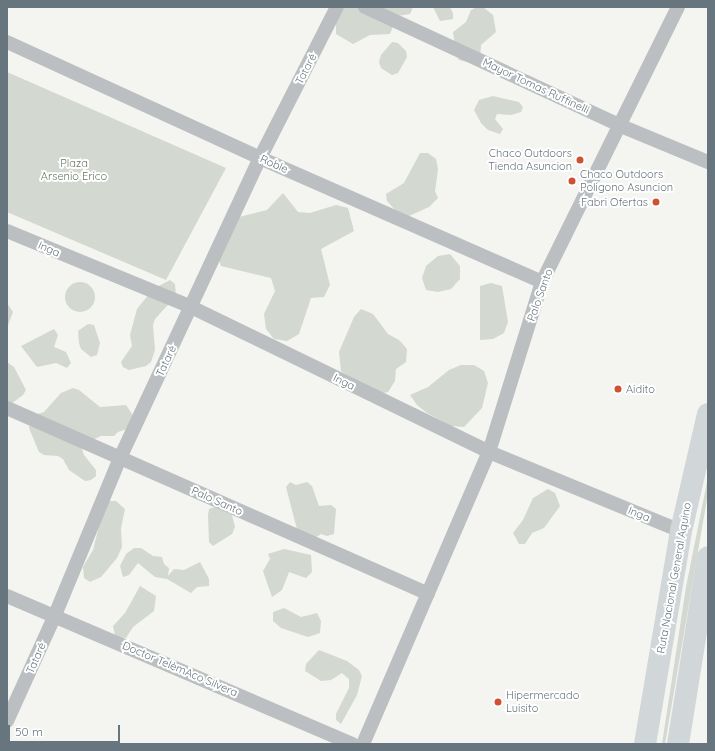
<!DOCTYPE html>
<meta charset="utf-8">
<style>
body{margin:0}
#map{position:relative;width:715px;height:751px;overflow:hidden;background:#f4f4f0;font-family:Quicksand,sans-serif}
div>[style]{position:absolute}
[style*='--x']{left:calc(var(--x)*1px);top:calc(var(--y)*1px);width:calc(var(--w)*1px);rotate:calc(var(--a)*1deg)}
.green>*{inset:0;background:#d3d8d0}
.round{border-radius:50%}
.street>*{height:14px;margin:-7px;padding:0 7px;transform-origin:7px;border-radius:7px;background:#bbbfc2}
.highway>*{height:22px;margin:-11px;padding:0 11px;transform-origin:11px;border-radius:11px;background:#d1d6d9}
.dots>*{width:11px;height:11px;translate:-50% -50%;box-sizing:border-box;border:2px solid #fff;border-radius:50%}
span{translate:-50% -50%;white-space:nowrap;text-align:center;line-height:1.15;-webkit-text-stroke:4px #fff;paint-order:stroke}
.street-label{font-size:11px;color:#66757e}
.poi-label{font-size:11px;color:#66757e}
.right{translate:-100% -50%;text-align:right}
.left{translate:0 -50%;text-align:left}
.park-label{font-size:11px;color:#697664}
.frame{position:absolute;inset:0;border:8px solid #66757e;pointer-events:none}
.scale{position:absolute;left:8px;top:725px;width:112px;height:18px;box-sizing:border-box;border:2px solid #66757e;border-top:0;padding-left:5px;font-size:12px;line-height:14px;white-space:nowrap;color:#66757e;-webkit-text-stroke:3px #fff;paint-order:stroke}
</style>
<div id="map">
<div class="green">
<i style="clip-path:polygon(340px 7px,413px 7px,410px 14px,397px 16px,390px 34px,370px 35px,353px 44px,336px 34px,336px 10px)"></i>
<i style="clip-path:polygon(433px 7px,450px 7px,453px 13px,453px 19px,440px 21px)"></i>
<i style="clip-path:polygon(477px 7px,483px 7px,493px 15px,496px 32px,481px 45px,480px 58px,467px 62px,459px 60px,456px 54px,453px 32px,466px 22px,471px 10px)"></i>
<i style="clip-path:polygon(392px 42px,398px 43px,406px 51px,407px 57px,398px 73px,392px 75px,381px 68px,379px 62px,381px 55px)"></i>
<i style="clip-path:polygon(7px 72px,226px 168px,166px 280px,7px 212px)"></i>
<i style="clip-path:polygon(493px 96px,519px 102px,523px 107px,521px 112px,511px 115px,497px 114px,495px 119px,503px 129px,500px 134px,488px 130px,481px 123px,474px 110px,479px 100px)"></i>
<i style="clip-path:polygon(420px 153px,428px 153px,436px 159px,438px 169px,435px 191px,438px 198px,429px 207px,409px 216px,395px 210px,387px 201px,386px 194px,404px 183px)"></i>
<i style="clip-path:polygon(283px 193px,298px 212px,310px 213px,336px 205px,348px 208px,354px 231px,321px 249px,330px 285px,324px 297px,311px 298px,299px 334px,287px 341px,274px 339px,266px 329px,264px 314px,275px 291px,271px 278px,221px 266px,216px 253px,231px 219px,267px 210px)"></i>
<i style="clip-path:polygon(450px 254px,460px 266px,460px 279px,451px 289px,438px 292px,426px 290px,422px 278px,426px 266px,438px 256px)"></i>
<i style="clip-path:polygon(170px 280px,175px 284px,176px 296px,155px 319px,153px 325px,155px 350px,151px 362px,146px 366px,129px 370px,123px 367px,121px 362px,132px 346px,130px 335px,137px 309px,153px 289px)"></i>
<i class="round" style="left:65px;top:282px;width:30px;height:30px"></i>
<i style="clip-path:polygon(491px 283px,502px 286px,508px 322px,504px 333px,493px 339px,480px 340px,480px 286px)"></i>
<i style="clip-path:polygon(7px 303px,13px 312px,7px 328px)"></i>
<i style="clip-path:polygon(361px 309px,373px 314px,388px 334px,399px 340px,407px 349px,406px 362px,396px 369px,395px 381px,388px 392px,375px 395px,341px 371px,339px 352px,354px 317px)"></i>
<i style="clip-path:polygon(88px 324px,94px 325px,100px 343px,97px 355px,91px 357px,81px 349px,79px 343px,78px 331px)"></i>
<i style="clip-path:polygon(54px 329px,58px 335px,54px 347px,66px 352px,71px 363px,67px 368px,56px 363px,37px 367px,21px 346px)"></i>
<i style="clip-path:polygon(7px 362px,14px 367px,26px 390px,23px 395px,7px 407px)"></i>
<i style="clip-path:polygon(461px 365px,474px 365px,484px 371px,488px 383px,482px 408px,464px 427px,451px 426px,427px 413px,417px 405px,410px 395px,428px 387px,449px 370px)"></i>
<i style="clip-path:polygon(73px 388px,79px 390px,100px 407px,126px 405px,134px 417px,130px 428px,118px 432px,114px 436px,101px 436px,85px 443px,82px 449px,84px 455px,96px 470px,96px 476px,91px 480px,85px 481px,69px 470px,63px 459px,58px 456px,44px 455px,39px 452px,29px 428px,32px 416px,44px 412px,61px 393px)"></i>
<i style="clip-path:polygon(708px 477px,708px 493px,665px 744px,662px 744px,686px 587px)"></i>
<i style="clip-path:polygon(290px 482px,296px 485px,307px 482px,312px 486px,319px 506px,331px 505px,336px 509px,334px 534px,327px 536px,321px 534px,313px 539px,299px 537px,286px 487px)"></i>
<i style="clip-path:polygon(548px 489px,555px 493px,560px 506px,544px 528px,532px 533px,525px 544px,519px 544px,513px 533px,523px 520px,533px 498px)"></i>
<i style="clip-path:polygon(109px 501px,116px 501px,125px 509px,121px 528px,122px 547px,117px 558px,101px 577px,90px 582px,84px 578px,83px 567px,93px 550px,99px 526px)"></i>
<i style="clip-path:polygon(215px 507px,232px 515px,235px 527px,232px 534px,213px 546px,209px 542px,208px 515px,209px 509px)"></i>
<i style="clip-path:polygon(134px 548px,141px 548px,153px 556px,162px 557px,164px 564px,169px 568px,168px 576px,174px 569px,184px 570px,200px 562px,209px 579px,209px 586px,197px 587px,191px 593px,167px 579px,155px 577px,138px 563px,129px 575px,123px 577px,120px 566px,126px 554px)"></i>
<i style="clip-path:polygon(284px 549px,311px 555px,312px 572px,306px 578px,289px 572px,282px 590px,272px 597px,263px 571px,270px 559px,268px 554px)"></i>
<i style="clip-path:polygon(140px 586px,156px 596px,154px 611px,133px 627px,126px 638px,119px 639px,115px 635px,113px 626px,125px 613px)"></i>
<i style="clip-path:polygon(284px 608px,301px 617px,317px 613px,321px 621px,320px 633px,308px 637px,281px 628px,273px 621px,273px 612px)"></i>
<i style="clip-path:polygon(319px 650px,347px 661px,359px 670px,362px 676px,357px 695px,341px 724px,336px 720px,336px 714px,349px 688px,349px 679px,342px 673px,331px 680px,321px 681px,305px 671px,306px 664px)"></i>
</div>
<div class="street">
<i style="--x:365;--y:7;--w:282;--a:24.9"></i>
<i style="--x:621;--y:126;--w:94;--a:22.5"></i>
<i style="--x:7;--y:42;--w:278;--a:24.6"></i>
<i style="--x:260;--y:158;--w:308;--a:23.7"></i>
<i style="--x:7;--y:231;--w:199;--a:22.4"></i>
<i style="--x:191;--y:307;--w:331;--a:25.9"></i>
<i style="--x:489;--y:452;--w:208;--a:22.4"></i>
<i style="--x:7;--y:408;--w:460;--a:23.8"></i>
<i style="--x:7;--y:596;--w:376;--a:23.2"></i>
<i style="--x:7;--y:721;--w:116;--a:-65.6"></i>
<i style="--x:55;--y:615;--w:170;--a:-67.5"></i>
<i style="--x:120;--y:458;--w:331;--a:-65"></i>
<i style="--x:260;--y:158;--w:169;--a:-63"></i>
<i style="--x:363;--y:744;--w:318;--a:-66.7"></i>
<i style="--x:489;--y:452;--w:178;--a:-72.7"></i>
<i style="--x:542;--y:282;--w:307;--a:-63.7"></i>
</div>
<div class="highway">
<i style="--x:645;--y:744;--w:216;--a:-80.4"></i>
<i style="--x:681;--y:531;--w:120;--a:-77"></i>
<i style="--x:678;--y:744;--w:189;--a:-80.9"></i>
</div>
<div class="dots">
<i style="left:580px;top:160px;background:#d05034"></i>
<i style="left:572px;top:181px;background:#d05034"></i>
<i style="left:656px;top:202px;background:#d05034"></i>
<i style="left:618px;top:389px;background:#d05034"></i>
<i style="left:498px;top:702px;background:#d05034"></i>
</div>
<div class="street-label">
<span style="left:306px;top:69px;rotate:-63deg">Tataré</span>
<span style="left:536px;top:86px;rotate:25deg">Mayor Tomas Ruffinelli</span>
<span style="left:274px;top:164px;rotate:24deg">Roble</span>
<span style="left:49px;top:249px;rotate:23deg">Inga</span>
<span style="left:540px;top:295px;rotate:-70deg">Palo Santo</span>
<span style="left:166px;top:361px;rotate:-65deg">Tataré</span>
<span style="left:344px;top:382px;rotate:26deg">Inga</span>
<span style="left:217px;top:501px;rotate:24deg">Palo Santo</span>
<span style="left:639px;top:514px;rotate:22deg">Inga</span>
<span style="left:674px;top:578px;rotate:-80deg">Ruta Nacional General Aquino</span>
<span style="left:36px;top:658px;rotate:-66deg">Tataré</span>
<span style="left:180px;top:669px;rotate:23deg">Doctor TelèmAco Silvera</span>
</div>
<div class="poi-label">
<span class="right" style="left:572px;top:160px">Chaco Outdoors<br>Tienda Asuncion</span>
<span class="left" style="left:580px;top:181px">Chaco Outdoors<br>Poligono Asuncion</span>
<span class="right" style="left:648px;top:202px">Fabri Ofertas</span>
<span class="left" style="left:626px;top:389px">Aidito</span>
<span class="left" style="left:506px;top:702px">Hipermercado<br>Luisito</span>
</div>
<div class="park-label">
<span style="left:74px;top:170px">Plaza<br>Arsenio Erico</span>
</div>
<div class="frame"></div>
<div class="scale">50 m</div>
</div>
